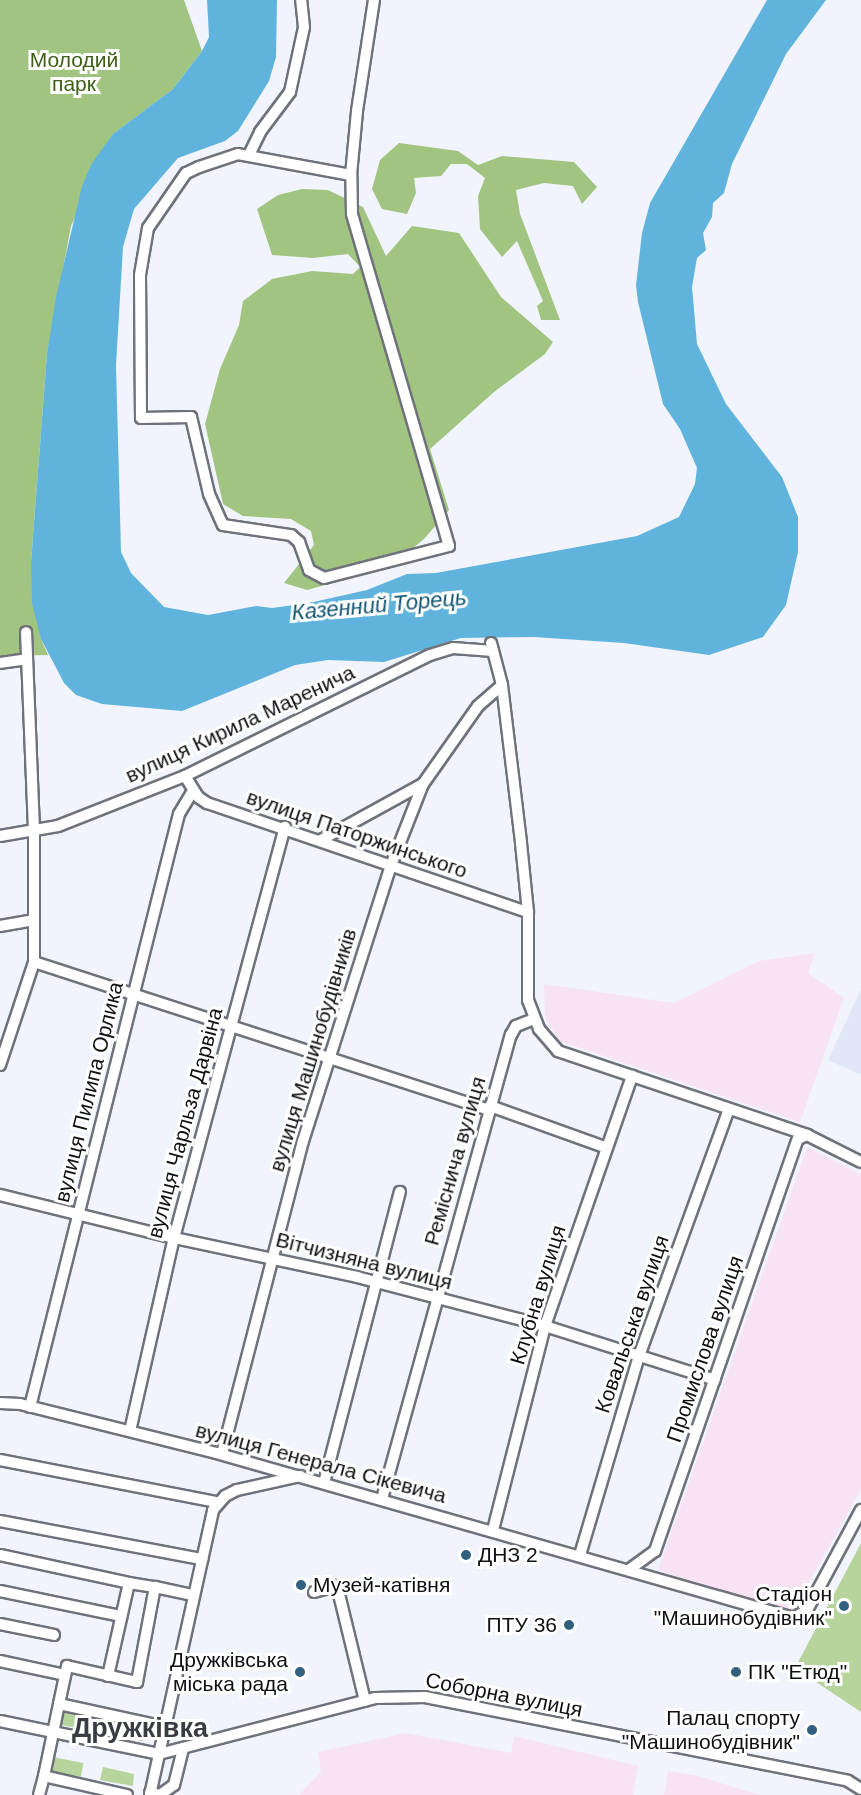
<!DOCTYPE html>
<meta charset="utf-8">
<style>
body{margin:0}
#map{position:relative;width:861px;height:1795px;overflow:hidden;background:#f1f4fd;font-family:Arial,sans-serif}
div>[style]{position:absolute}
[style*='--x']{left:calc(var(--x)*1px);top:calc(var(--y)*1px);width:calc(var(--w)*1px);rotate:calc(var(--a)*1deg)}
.built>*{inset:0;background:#e1e7f7}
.industrial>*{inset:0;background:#f7e3f4}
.green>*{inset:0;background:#b6d49c;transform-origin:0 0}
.forest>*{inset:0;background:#a1c580}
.water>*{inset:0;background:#5fb3dd}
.roads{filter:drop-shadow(2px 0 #6f727a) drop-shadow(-2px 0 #6f727a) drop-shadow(0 2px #6f727a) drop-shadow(0 -2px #6f727a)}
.minor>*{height:10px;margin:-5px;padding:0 5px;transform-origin:5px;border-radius:5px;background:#fff}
.dots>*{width:16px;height:16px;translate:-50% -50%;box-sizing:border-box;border:3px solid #fff;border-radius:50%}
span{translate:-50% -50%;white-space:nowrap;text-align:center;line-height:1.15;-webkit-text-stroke:6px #fff;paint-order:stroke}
.park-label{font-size:21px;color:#3e5e17}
.street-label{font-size:21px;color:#0f1013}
.poi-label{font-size:21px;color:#0f1013}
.left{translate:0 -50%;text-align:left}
.right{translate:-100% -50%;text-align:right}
.water-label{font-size:22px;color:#125571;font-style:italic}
.district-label{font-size:27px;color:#3a3c43;font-weight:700}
</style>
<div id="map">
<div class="built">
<i style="clip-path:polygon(861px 989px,861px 1075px,828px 1060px)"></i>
</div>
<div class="industrial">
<i style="clip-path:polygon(815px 953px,808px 973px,844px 998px,800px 1122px,559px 1041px,545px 1017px,544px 984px,674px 1003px,759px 961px)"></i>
<i style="clip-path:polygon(807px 1147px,861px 1174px,861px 1489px,792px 1614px,658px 1570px)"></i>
<i style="clip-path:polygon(406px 1733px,511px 1753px,514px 1736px,638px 1766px,633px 1795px,299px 1795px,321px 1772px,318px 1752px)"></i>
<i style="clip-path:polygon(668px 1771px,698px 1776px,760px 1795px,664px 1795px)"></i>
</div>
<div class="green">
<i style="clip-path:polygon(861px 1543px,861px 1712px,795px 1668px)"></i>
<i style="clip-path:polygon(64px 1711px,91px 1717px,88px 1730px,61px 1725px,58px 1722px)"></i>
<i style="clip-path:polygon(116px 1722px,144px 1728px,143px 1741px,113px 1736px)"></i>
<i style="left:53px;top:1757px;width:31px;height:14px;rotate:11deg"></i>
<i style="clip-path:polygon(103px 1767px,134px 1774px,133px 1786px,100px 1780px)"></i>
</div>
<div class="forest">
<i style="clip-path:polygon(0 0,184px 0,202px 51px,173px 89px,113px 134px,71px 226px,47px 354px,31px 562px,41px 639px,48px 655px,0 656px)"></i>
<i style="clip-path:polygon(399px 143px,458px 151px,478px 165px,502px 156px,574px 162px,597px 187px,582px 204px,573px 186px,544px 183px,516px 190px,520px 214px,560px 320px,541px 320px,537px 306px,543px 301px,517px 241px,502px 257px,480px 229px,478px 196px,485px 178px,467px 164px,451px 164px,441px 176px,414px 178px,416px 193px,407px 214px,382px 209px,372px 189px,380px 160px)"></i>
<i style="clip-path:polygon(302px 189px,328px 190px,363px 207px,386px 256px,412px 226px,459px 233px,501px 297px,553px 342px,545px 354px,494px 392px,430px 449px,449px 510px,424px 539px,390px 567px,307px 590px,284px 583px,314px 545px,311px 531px,291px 519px,243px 516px,223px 504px,205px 424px,220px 369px,239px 325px,243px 301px,272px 279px,312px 271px,353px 274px,360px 267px,348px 254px,313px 258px,272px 255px,257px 209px,278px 195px)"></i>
</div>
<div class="water">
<i style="clip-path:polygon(207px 0,277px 0,276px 57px,269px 81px,238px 131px,225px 141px,178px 158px,134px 209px,123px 247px,116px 365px,121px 552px,131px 573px,164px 607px,208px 615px,256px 606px,272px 608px,309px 603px,367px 590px,407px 574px,436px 573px,637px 536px,679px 517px,695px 484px,697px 468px,680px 429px,663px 404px,638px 302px,636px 285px,642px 233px,650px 203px,767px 0,826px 0,786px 54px,732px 164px,724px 193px,713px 203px,712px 217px,703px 233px,706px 250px,697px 258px,692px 287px,697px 344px,726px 404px,782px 477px,798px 517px,798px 552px,786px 605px,763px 637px,709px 655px,624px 643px,534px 637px,461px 638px,384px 662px,328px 660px,295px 665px,182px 711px,102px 704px,76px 695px,64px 683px,41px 639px,32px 603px,31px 562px,47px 354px,56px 297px,82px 186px,92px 163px,113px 134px,173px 89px,202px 51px,209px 37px)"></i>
</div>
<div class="roads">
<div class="minor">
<i style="--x:249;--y:155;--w:25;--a:-64"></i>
<i style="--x:260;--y:132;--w:50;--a:-53.1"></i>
<i style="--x:290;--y:92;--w:66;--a:-77.8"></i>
<i style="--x:304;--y:27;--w:27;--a:-96"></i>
<i style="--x:351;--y:175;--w:115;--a:-169.5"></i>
<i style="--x:238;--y:154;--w:41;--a:161.6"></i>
<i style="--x:199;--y:167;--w:14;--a:155"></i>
<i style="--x:186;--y:173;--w:67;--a:124.6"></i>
<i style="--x:148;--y:228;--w:48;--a:99.7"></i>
<i style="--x:140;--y:275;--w:143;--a:89.6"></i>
<i style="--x:141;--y:418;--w:50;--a:-1.1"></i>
<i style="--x:191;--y:417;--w:79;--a:76.8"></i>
<i style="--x:209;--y:494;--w:34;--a:66"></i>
<i style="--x:223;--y:525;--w:69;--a:8.4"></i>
<i style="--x:291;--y:535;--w:11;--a:41"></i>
<i style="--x:299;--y:542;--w:30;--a:70"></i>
<i style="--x:309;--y:570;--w:17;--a:28"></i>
<i style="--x:324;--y:578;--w:129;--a:-14.4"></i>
<i style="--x:449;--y:546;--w:346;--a:-106.3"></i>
<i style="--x:352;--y:214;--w:39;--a:-91"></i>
<i style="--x:351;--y:175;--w:64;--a:-84.6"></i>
<i style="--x:357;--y:111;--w:112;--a:-81.3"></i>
<i style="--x:491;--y:643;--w:43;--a:75.3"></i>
<i style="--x:502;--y:685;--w:159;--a:83.1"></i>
<i style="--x:521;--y:843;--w:69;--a:84.2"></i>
<i style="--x:528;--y:912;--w:88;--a:90"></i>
<i style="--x:528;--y:1000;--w:31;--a:69"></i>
<i style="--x:539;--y:1029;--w:29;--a:49"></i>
<i style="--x:558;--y:1051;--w:263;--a:18.6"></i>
<i style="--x:807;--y:1135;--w:60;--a:26.6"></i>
<i style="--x:0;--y:663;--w:27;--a:-8"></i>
<i style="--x:185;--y:776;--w:25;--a:58"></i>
<i style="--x:198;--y:797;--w:11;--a:34"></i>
<i style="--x:207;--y:803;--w:339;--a:18.8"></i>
<i style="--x:0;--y:836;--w:59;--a:-9.8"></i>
<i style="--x:58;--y:826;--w:136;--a:-21.5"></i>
<i style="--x:185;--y:776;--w:273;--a:-26.3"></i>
<i style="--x:430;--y:655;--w:24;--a:-17"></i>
<i style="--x:453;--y:648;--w:40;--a:4.3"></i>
<i style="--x:321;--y:840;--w:116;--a:-28.8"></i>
<i style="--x:0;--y:926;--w:34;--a:-10"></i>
<i style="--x:34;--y:962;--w:478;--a:18"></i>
<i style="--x:0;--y:1065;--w:108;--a:-71.7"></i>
<i style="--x:34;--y:962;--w:132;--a:-90"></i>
<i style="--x:34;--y:830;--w:198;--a:-92.3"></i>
<i style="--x:490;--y:1106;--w:124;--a:19.7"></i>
<i style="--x:0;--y:1195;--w:179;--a:13.9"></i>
<i style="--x:174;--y:1238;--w:187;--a:12"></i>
<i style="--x:357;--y:1277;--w:194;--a:14.6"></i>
<i style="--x:545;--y:1326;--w:178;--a:17.6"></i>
<i style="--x:0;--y:1403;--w:20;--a:3"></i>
<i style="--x:20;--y:1404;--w:202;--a:14"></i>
<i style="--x:216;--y:1453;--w:601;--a:15.93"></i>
<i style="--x:794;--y:1618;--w:15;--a:-32"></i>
<i style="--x:807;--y:1610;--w:114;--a:-61.6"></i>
<i style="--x:30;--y:1407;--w:611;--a:-75.9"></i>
<i style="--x:179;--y:814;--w:27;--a:-59"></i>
<i style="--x:130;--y:1431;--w:198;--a:-77.2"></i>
<i style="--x:174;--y:1238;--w:426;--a:-74.9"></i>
<i style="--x:222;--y:1454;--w:323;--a:-75.5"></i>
<i style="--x:303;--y:1141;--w:287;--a:-72.3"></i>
<i style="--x:390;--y:868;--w:90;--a:-68.6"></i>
<i style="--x:423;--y:784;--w:95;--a:-54.8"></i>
<i style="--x:478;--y:706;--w:32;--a:-41"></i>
<i style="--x:0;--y:1460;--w:221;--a:11"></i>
<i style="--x:324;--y:1483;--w:301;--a:-75.4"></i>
<i style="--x:382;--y:1499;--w:482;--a:-74.5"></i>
<i style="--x:511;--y:1035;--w:10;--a:-61"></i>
<i style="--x:516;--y:1026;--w:19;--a:-21"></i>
<i style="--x:0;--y:1521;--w:206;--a:10.7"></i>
<i style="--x:493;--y:1530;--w:211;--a:-75.7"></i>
<i style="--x:545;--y:1326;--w:265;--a:-70.8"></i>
<i style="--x:0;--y:1555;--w:132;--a:12.2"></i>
<i style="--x:580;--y:1555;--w:208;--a:-73.5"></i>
<i style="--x:639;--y:1356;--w:263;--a:-70"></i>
<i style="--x:630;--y:1569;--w:31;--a:-36"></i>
<i style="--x:655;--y:1551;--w:436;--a:-70.9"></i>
<i style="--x:798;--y:1139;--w:10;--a:-24"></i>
<i style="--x:0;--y:1591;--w:124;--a:11.7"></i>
<i style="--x:314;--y:1592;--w:24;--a:-15"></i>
<i style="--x:337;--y:1586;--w:118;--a:76.3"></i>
<i style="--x:0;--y:1624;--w:55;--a:11.5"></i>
<i style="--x:0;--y:1661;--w:66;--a:12.2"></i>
<i style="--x:108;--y:1676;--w:95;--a:-77.3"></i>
<i style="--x:129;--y:1583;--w:26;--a:9"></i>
<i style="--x:59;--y:1704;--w:39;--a:-78"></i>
<i style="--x:67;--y:1666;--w:72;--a:12.9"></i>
<i style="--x:137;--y:1682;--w:97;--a:-79.3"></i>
<i style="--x:155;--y:1587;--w:40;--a:12"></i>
<i style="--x:0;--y:1721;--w:162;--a:11.7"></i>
<i style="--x:159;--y:1754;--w:223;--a:-14.5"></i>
<i style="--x:375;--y:1698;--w:50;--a:-1.1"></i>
<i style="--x:425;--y:1697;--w:431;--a:11.2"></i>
<i style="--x:848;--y:1781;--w:15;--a:32"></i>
<i style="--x:150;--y:1793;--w:10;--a:11"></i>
<i style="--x:160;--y:1795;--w:17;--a:-36"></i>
<i style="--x:174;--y:1785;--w:38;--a:-76"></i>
<i style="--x:39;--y:1795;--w:20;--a:-75"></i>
<i style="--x:127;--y:1795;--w:85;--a:-167.1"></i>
<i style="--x:44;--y:1776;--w:74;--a:-78.2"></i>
<i style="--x:59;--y:1704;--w:108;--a:12.2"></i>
<i style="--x:150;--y:1795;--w:292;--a:-77.5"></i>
<i style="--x:213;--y:1510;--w:18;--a:-49"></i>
<i style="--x:225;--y:1496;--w:13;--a:-27"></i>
<i style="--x:237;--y:1490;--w:65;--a:-12.5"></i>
</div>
</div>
<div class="dots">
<i style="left:466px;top:1555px;background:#31617f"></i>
<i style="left:301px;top:1585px;background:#31617f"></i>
<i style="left:844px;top:1606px;background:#31617f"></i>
<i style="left:569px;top:1625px;background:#31617f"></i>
<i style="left:300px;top:1672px;background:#31617f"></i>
<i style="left:736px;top:1672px;background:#31617f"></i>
<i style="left:812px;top:1730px;background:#31617f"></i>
</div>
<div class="park-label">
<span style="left:74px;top:72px">Молодий<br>парк</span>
</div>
<div class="street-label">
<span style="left:240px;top:724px;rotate:-25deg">вулиця Кирила Маренича</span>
<span style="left:357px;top:834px;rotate:19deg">вулиця Паторжинського</span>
<span style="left:313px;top:1050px;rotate:-73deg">вулиця Машинобудівників</span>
<span style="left:89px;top:1092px;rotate:-76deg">вулиця Пилипа Орлика</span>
<span style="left:185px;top:1123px;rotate:-75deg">вулиця Чарльза Дарвіна</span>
<span style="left:455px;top:1161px;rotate:-74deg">Реміснича вулиця</span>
<span style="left:364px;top:1261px;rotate:14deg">Вітчизняна вулиця</span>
<span style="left:538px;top:1295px;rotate:-73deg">Клубна вулиця</span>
<span style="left:632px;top:1324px;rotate:-71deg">Ковальська вулиця</span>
<span style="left:705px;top:1349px;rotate:-71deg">Промислова вулиця</span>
<span style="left:321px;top:1463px;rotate:15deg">вулиця Генерала Сікевича</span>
<span style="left:504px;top:1695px;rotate:11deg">Соборна вулиця</span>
</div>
<div class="poi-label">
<span class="left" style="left:478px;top:1555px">ДНЗ 2</span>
<span class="left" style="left:313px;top:1585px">Музей-катівня</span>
<span class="right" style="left:832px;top:1606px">Стадіон<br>"Машинобудівник"</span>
<span class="right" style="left:557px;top:1625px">ПТУ 36</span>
<span class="right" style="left:288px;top:1672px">Дружківська<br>міська рада</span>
<span class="left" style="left:748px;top:1672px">ПК "Етюд"</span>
<span class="right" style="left:800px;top:1730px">Палац спорту<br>"Машинобудівник"</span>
</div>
<div class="water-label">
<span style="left:379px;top:605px;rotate:-5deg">Казенний Торець</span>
</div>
<div class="district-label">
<span style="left:140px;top:1729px">Дружківка</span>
</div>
</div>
